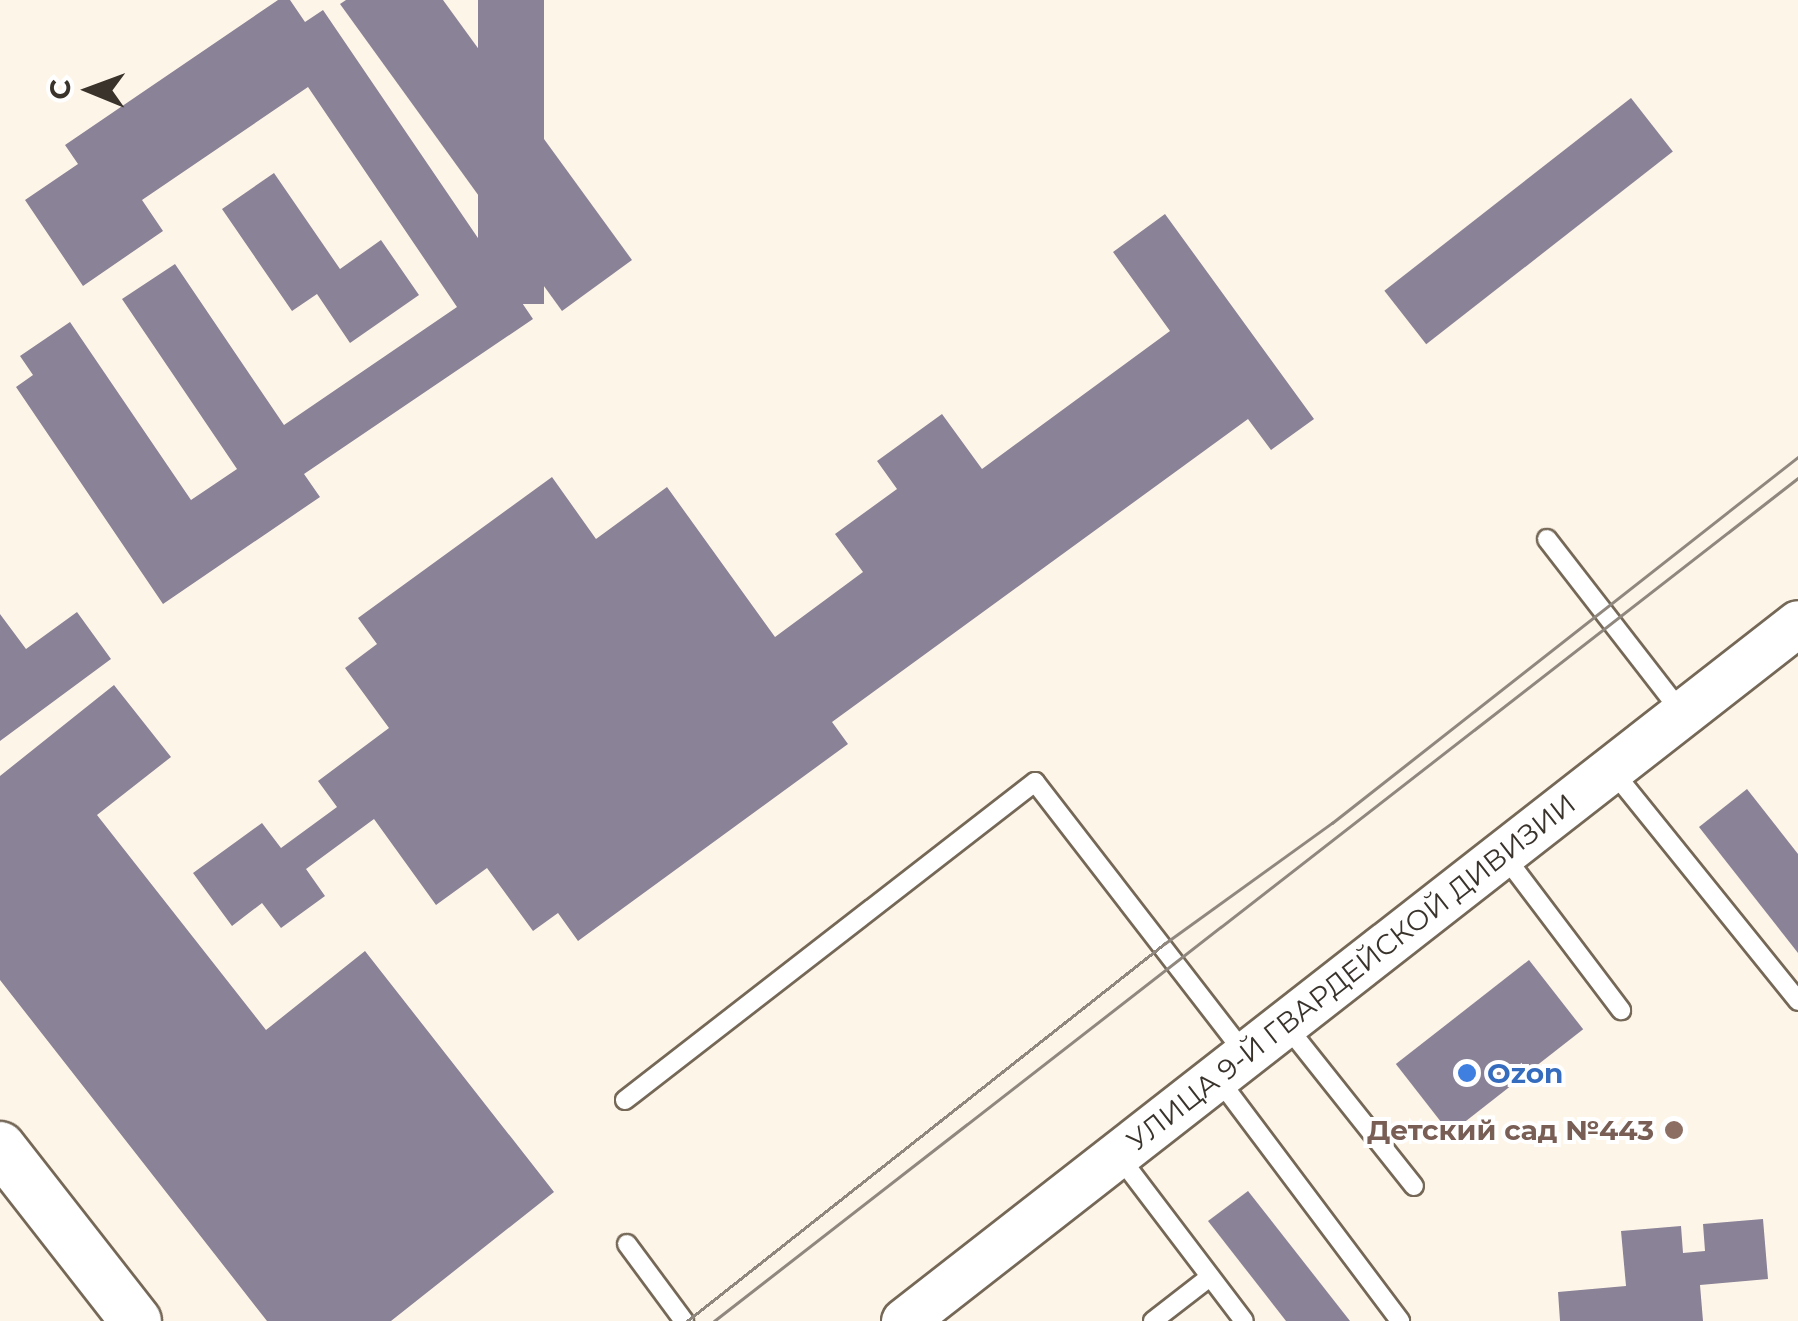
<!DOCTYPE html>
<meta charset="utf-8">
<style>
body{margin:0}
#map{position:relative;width:1798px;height:1321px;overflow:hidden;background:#fef5e9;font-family:Montserrat,sans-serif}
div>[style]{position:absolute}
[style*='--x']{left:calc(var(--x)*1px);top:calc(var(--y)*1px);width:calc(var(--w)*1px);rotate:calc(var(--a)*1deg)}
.building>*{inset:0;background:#8a8296;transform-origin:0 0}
.roads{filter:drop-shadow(2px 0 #756857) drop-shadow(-2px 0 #756857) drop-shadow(0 2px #756857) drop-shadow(0 -2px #756857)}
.service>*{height:18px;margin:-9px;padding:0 9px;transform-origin:9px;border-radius:9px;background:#fff}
.tertiary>*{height:45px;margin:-22.5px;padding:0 22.5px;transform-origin:22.5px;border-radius:22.5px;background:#fff}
.secondary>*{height:50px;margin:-25px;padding:0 25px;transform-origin:25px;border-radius:25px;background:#fff}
.tram>*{height:2.5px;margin:-1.25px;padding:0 1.25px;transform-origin:1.25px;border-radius:1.25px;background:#90887f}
.dots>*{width:28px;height:28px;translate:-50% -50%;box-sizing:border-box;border:5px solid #fff;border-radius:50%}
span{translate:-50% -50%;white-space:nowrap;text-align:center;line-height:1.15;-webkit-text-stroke:8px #fff;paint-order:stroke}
.street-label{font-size:28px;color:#39332b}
.shop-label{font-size:28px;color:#366cbe;font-weight:700}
.left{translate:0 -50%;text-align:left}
.education-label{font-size:28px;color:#785e54;font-weight:700}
.right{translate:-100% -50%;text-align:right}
.north{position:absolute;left:40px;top:40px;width:100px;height:100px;-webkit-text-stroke:8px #fff;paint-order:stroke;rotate:271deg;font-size:28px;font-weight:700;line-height:40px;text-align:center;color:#39332b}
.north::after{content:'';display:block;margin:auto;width:35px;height:45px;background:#39332b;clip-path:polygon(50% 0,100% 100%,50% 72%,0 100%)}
</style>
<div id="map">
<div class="building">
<i style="clip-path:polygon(278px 0,290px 0,305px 22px,323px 10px,533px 319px,304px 474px,320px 497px,163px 604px,16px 387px,33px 375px,20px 356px,70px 322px,191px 500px,237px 469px,122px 299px,175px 264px,284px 425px,457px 307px,308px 87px,142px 200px,163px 231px,83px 286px,25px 200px,78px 164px,65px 145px)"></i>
<i style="clip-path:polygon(346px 0,443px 0,632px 260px,562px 311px,340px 4px)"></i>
<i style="left:478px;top:0;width:66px;height:304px"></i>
<i style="left:1631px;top:98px;width:68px;height:313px;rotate:52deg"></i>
<i style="clip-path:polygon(274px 173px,340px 269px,381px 240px,419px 295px,350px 343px,317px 294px,292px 311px,222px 209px)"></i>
<i style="clip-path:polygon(1165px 214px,1314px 419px,1271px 450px,1248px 419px,832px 722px,848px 744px,578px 941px,558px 913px,533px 931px,487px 868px,436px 905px,374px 819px,306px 869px,325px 896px,281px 928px,262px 903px,232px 926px,193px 873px,262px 823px,281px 848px,337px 807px,318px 781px,389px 728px,345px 668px,377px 644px,358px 618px,552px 477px,596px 539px,667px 487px,775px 637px,863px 572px,835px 534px,897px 489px,877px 461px,942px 414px,982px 469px,1170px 331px,1113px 252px)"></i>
<i style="clip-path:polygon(77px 612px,111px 659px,0 741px,0 614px,26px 649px)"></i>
<i style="clip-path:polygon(114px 685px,171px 757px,97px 815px,266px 1030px,365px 951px,554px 1192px,391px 1321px,267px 1321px,0 980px,0 776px)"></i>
<i style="clip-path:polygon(1747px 789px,1798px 854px,1798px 953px,1699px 827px)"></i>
<i style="left:1529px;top:960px;width:88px;height:169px;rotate:52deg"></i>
<i style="clip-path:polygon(1248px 1191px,1350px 1321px,1286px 1321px,1208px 1221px)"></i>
<i style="clip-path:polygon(1763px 1219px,1768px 1279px,1700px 1285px,1703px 1321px,1560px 1321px,1558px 1292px,1626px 1286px,1621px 1231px,1681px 1226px,1683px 1253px,1705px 1251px,1703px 1224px)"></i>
</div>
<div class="roads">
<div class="service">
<i style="--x:1547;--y:539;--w:220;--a:52.2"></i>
<i style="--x:1611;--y:769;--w:298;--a:51.1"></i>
<i style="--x:1503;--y:854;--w:196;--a:52.9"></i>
<i style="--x:1285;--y:1024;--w:207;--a:51.5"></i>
<i style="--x:1217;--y:1077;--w:305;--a:53.1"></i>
<i style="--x:625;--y:1100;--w:519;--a:-37.8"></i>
<i style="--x:1035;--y:782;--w:344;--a:52.3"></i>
<i style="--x:1118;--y:1155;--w:208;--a:52.8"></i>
<i style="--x:627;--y:1244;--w:96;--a:53.5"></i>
<i style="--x:1153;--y:1321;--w:72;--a:-37.7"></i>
</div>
<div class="tertiary">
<i style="--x:904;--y:1321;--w:1134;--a:-37.98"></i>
</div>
<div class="secondary">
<i style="--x:0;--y:1147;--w:221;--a:52"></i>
</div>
</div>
<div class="tram">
<i style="--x:687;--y:1321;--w:608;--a:-38.32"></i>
<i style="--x:1164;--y:944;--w:207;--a:-35.8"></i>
<i style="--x:1332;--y:823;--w:593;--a:-38.15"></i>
<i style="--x:714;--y:1321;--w:1373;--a:-37.87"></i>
</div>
<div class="dots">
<i style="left:1467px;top:1073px;background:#3f7fe0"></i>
<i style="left:1674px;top:1130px;background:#8d6e63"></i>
</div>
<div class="street-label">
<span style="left:1351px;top:972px;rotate:-38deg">УЛИЦА 9-Й ГВАРДЕЙСКОЙ ДИВИЗИИ</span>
</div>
<div class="shop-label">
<span class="left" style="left:1487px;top:1073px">Ozon</span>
</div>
<div class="education-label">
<span class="right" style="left:1654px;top:1130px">Детский сад №443</span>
</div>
<div class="north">С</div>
</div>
